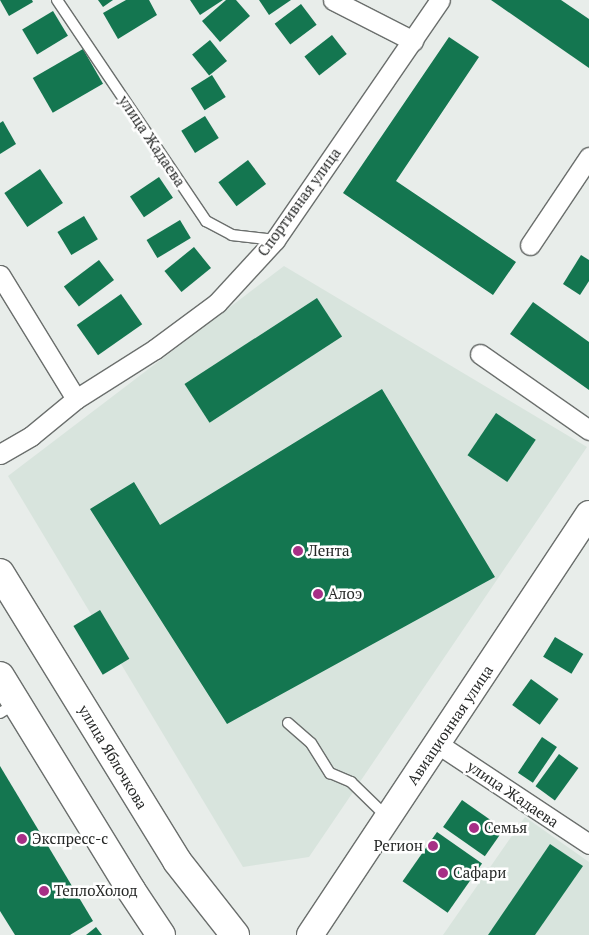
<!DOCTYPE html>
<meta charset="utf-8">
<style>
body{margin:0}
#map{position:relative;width:589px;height:935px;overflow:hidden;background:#e8edea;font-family:"PT Serif",serif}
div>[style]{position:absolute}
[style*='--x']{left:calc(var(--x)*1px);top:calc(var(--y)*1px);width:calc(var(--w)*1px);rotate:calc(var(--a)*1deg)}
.built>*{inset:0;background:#d8e4dd}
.building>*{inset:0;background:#147650;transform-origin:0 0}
.roads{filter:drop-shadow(1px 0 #6b6f6d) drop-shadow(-1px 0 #6b6f6d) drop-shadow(0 1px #6b6f6d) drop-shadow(0 -1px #6b6f6d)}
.lane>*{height:10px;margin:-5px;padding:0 5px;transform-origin:5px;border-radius:5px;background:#fff}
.street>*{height:19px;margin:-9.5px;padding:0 9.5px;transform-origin:9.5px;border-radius:9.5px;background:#fff}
.secondary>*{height:26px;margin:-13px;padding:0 13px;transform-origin:13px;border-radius:13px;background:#fff}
.primary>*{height:28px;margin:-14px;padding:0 14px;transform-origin:14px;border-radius:14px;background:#fff}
.dots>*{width:14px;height:14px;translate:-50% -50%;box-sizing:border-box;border:2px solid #fff;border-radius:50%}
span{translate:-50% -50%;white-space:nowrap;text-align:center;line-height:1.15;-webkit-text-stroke:5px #fff;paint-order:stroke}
.street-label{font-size:15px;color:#272928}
.poi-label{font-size:15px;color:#272928}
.left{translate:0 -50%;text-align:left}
.right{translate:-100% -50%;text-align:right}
</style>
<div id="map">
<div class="built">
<i style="clip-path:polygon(284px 266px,587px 447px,309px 857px,243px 867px,8px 476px)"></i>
<i style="clip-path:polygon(525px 817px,589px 862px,589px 935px,443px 935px)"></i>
</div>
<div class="building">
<i style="clip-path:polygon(0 0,32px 0,33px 2px,9px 16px)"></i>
<i style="clip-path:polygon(98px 0,113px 0,103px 7px)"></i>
<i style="clip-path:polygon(126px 0,149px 0,157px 15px,118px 39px,103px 13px)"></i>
<i style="clip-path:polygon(190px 0,223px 0,200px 15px)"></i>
<i style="clip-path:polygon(226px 0,236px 0,250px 16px,220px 42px,202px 21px)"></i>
<i style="clip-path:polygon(259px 0,291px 0,269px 15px)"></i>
<i style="clip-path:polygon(491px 0,561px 0,589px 19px,589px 68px)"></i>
<i style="left:301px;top:4px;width:26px;height:33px;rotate:53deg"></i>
<i style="left:53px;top:11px;width:29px;height:36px;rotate:59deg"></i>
<i style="left:332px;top:35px;width:24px;height:35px;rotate:52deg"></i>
<i style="clip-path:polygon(449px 37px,479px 57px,396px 181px,516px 262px,493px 295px,343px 193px)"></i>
<i style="left:210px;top:40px;width:27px;height:23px;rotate:51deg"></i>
<i style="left:83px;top:49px;width:40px;height:58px;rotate:60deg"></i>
<i style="left:212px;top:75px;width:26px;height:25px;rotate:58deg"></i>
<i style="left:205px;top:116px;width:26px;height:28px;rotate:58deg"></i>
<i style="clip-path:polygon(3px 121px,16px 144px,0 154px,0 123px)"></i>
<i style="left:248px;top:160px;width:30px;height:37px;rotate:53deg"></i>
<i style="left:40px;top:169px;width:41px;height:43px;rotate:56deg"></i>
<i style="left:159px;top:177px;width:25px;height:35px;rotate:56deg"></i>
<i style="left:84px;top:216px;width:27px;height:31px;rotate:59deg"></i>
<i style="left:180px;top:220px;width:21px;height:39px;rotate:59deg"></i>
<i style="left:194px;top:247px;width:27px;height:38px;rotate:51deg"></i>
<i style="clip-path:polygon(581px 255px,589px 260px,589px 281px,580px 295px,563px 284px)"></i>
<i style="left:99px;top:260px;width:25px;height:44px;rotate:53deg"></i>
<i style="left:121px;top:294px;width:37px;height:54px;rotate:55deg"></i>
<i style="left:317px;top:298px;width:46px;height:158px;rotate:57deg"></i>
<i style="clip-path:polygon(533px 302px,589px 342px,589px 390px,510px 334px)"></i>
<i style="clip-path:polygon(382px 389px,495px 577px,227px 724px,90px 509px,134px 482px,160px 525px)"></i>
<i style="left:496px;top:413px;width:48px;height:51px;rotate:34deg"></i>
<i style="left:100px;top:610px;width:57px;height:31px;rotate:59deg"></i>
<i style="left:555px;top:637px;width:33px;height:23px;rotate:31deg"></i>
<i style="left:531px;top:679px;width:34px;height:32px;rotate:36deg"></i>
<i style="left:542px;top:737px;width:18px;height:43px;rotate:34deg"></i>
<i style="left:559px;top:754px;width:24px;height:40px;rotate:36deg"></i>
<i style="clip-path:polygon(0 766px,93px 921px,70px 935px,15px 935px,0 911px)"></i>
<i style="left:462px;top:800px;width:51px;height:33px;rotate:35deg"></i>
<i style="left:437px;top:832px;width:55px;height:60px;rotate:35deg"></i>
<i style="clip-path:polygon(550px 844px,583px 866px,535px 935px,488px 935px)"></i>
<i style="clip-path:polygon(96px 927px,102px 935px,86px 935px)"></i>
</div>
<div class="roads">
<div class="lane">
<i style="--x:57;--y:0;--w:267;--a:56"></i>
<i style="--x:206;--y:221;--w:30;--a:28"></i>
<i style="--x:232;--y:235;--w:43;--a:6.6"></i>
<i style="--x:0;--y:713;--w:19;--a:-32"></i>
<i style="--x:288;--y:723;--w:30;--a:41"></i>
<i style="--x:311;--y:743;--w:36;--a:58"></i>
<i style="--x:330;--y:773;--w:23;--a:23"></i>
<i style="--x:351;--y:782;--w:50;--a:44.2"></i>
</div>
<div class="street">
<i style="--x:333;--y:0;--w:90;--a:27.1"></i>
<i style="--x:530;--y:245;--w:106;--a:-56.2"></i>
<i style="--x:0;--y:275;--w:145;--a:58.5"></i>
<i style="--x:480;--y:354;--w:133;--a:34.9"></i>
<i style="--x:0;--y:454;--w:36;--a:-30"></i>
<i style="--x:31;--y:436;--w:58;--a:-39.4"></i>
<i style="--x:76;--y:399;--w:93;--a:-32.3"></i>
<i style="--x:155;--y:349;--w:77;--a:-36.6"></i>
<i style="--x:217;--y:303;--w:86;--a:-47.4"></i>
<i style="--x:275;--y:240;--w:291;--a:-55.5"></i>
<i style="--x:438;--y:744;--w:181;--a:33.5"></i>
</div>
<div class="secondary">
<i style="--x:310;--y:935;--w:505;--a:-56.47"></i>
</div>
<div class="primary">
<i style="--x:0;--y:573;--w:338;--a:58.4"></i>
<i style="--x:177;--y:861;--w:94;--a:51.9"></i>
<i style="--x:0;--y:676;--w:251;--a:58.5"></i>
<i style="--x:131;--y:890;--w:54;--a:56.3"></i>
</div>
</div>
<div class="dots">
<i style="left:298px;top:551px;background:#a72f86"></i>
<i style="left:318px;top:594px;background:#a72f86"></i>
<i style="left:474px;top:828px;background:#a72f86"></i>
<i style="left:22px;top:839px;background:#a72f86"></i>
<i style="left:433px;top:846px;background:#a72f86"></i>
<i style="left:443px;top:873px;background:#a72f86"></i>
<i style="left:44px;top:891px;background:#a72f86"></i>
</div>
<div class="street-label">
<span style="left:152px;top:141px;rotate:56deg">улица Жадаева</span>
<span style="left:299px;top:202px;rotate:-54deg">Спортивная улица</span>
<span style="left:450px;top:725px;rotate:-56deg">Авиационная улица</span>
<span style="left:113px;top:757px;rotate:59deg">улица Яблочкова</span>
<span style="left:513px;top:794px;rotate:34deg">улица Жадаева</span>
</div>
<div class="poi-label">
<span class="left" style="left:308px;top:551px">Лента</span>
<span class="left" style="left:328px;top:594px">Алоэ</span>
<span class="left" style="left:484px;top:828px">Семья</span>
<span class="left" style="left:32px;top:839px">Экспресс-с</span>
<span class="right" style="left:423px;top:846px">Регион</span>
<span class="left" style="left:453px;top:873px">Сафари</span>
<span class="left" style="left:54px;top:891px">ТеплоХолод</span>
</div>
</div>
